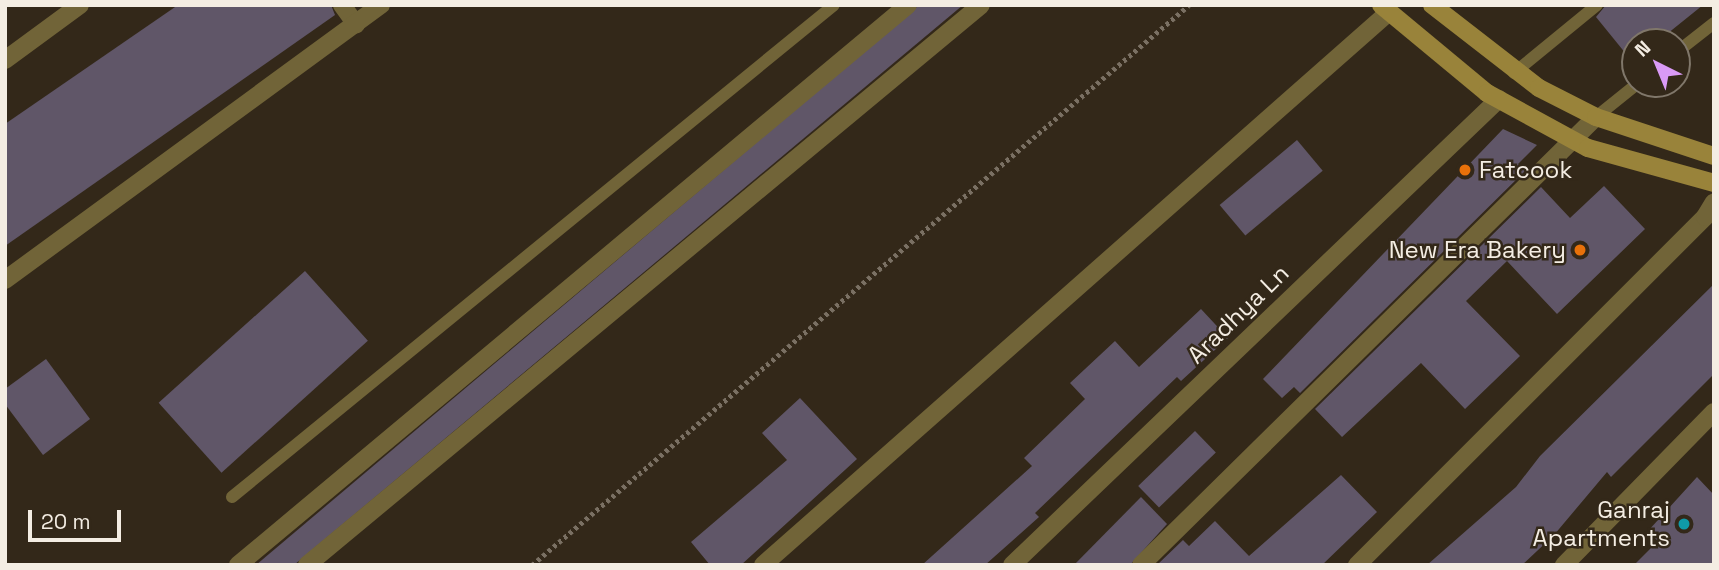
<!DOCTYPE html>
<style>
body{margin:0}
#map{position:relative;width:1719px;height:570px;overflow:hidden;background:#332819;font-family:"Space Grotesk",sans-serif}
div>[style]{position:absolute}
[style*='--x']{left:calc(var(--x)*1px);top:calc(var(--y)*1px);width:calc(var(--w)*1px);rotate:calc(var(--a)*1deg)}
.building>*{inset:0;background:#605668;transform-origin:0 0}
.path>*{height:4.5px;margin-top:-2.25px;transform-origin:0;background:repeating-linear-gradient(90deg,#7a7063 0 3.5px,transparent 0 7px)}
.lane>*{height:12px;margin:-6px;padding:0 6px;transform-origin:6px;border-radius:6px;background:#716438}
.street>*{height:18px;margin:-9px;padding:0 9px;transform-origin:9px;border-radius:9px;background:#716438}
.secondary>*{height:18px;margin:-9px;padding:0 9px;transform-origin:9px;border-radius:9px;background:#99833a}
.dots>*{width:19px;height:19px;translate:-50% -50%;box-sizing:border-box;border:4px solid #332819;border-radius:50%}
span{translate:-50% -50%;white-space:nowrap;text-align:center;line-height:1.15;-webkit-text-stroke:5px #332819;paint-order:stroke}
.poi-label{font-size:24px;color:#f4ede3}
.left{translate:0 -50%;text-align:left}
.right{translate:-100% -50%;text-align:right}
.street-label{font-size:24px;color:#f4ede3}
.frame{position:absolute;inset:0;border:7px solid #f4ede3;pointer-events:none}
.north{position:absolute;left:1621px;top:28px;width:70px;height:70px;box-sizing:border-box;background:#332819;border:2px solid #80776a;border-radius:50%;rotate:317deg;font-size:19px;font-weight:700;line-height:28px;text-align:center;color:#f4ede3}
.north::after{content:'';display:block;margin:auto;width:24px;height:32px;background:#da9af6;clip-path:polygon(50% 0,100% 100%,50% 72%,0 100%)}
.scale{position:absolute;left:28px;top:510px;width:93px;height:32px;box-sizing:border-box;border:4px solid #f4ede3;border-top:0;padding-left:9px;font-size:21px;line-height:24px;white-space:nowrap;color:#f4ede3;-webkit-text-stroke:5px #332819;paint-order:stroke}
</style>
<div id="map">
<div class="building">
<i style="clip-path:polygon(178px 5px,331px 5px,335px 15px,5px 246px,5px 124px)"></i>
<i style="clip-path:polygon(919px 5px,963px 5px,294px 565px,256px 565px)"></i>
<i style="clip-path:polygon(1606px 5px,1703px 5px,1657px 42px,1635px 42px,1635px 65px,1596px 17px)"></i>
<i style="clip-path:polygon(1503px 129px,1537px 145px,1518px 164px,1525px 171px,1300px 393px,1294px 387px,1282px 398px,1263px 379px)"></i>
<i style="left:1297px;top:140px;width:40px;height:101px;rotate:50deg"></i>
<i style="clip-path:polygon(1604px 186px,1645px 229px,1557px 314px,1507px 261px,1466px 301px,1520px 356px,1465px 409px,1421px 363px,1342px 437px,1315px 409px,1541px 187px,1570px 218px)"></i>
<i style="left:305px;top:271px;width:94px;height:197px;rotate:48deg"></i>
<i style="clip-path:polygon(1714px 284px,1714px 374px,1611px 477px,1607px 472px,1554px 535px,1522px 565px,1427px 565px,1516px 487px,1540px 456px)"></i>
<i style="clip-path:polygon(1201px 309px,1228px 338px,1181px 381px,1177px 377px,1035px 513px,1039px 517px,985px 565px,922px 565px,1032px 466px,1024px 458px,1085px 399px,1070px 383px,1115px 341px,1139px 367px)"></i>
<i style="clip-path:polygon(46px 359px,90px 419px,43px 455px,5px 404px,5px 389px)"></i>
<i style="clip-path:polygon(800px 398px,857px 459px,741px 565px,710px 565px,691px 542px,787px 460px,762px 433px)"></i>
<i style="left:1195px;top:431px;width:30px;height:79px;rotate:46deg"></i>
<i style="clip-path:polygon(1341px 475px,1377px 512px,1322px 565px,1157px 565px,1183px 540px,1189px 546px,1215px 521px,1249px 556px)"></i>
<i style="clip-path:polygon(1697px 477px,1714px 495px,1714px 565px,1634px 565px,1658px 541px,1648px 531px)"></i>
<i style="clip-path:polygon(1141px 497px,1167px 524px,1130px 565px,1074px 565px)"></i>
</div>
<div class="path">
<i style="--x:532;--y:565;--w:863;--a:-40.44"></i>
</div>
<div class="lane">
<i style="--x:1677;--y:52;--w:47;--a:-38.1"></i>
<i style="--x:1514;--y:73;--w:107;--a:-39.3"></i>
<i style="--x:1596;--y:117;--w:53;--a:-38.8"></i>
<i style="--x:232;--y:497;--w:777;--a:-39.26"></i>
</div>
<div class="street">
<i style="--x:342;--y:5;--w:24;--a:54"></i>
<i style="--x:5;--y:60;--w:93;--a:-36.3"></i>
<i style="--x:5;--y:280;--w:466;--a:-36.2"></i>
<i style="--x:238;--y:565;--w:873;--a:-39.89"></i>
<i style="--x:307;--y:565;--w:876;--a:-39.72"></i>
<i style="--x:763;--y:565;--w:835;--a:-41.46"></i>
<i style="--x:1012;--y:565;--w:674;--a:-43.74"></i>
<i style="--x:1141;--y:565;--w:639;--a:-44.56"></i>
<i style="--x:1357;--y:565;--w:492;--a:-45"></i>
<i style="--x:1705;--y:217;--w:17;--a:-59"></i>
<i style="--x:1564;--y:565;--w:214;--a:-45.6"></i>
</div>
<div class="secondary">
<i style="--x:1381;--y:5;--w:138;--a:39.7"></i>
<i style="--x:1487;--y:93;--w:115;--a:28.6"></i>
<i style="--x:1588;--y:148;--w:131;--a:15.5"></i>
<i style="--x:1432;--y:5;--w:135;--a:37.8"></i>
<i style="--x:1539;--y:88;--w:64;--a:27"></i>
<i style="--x:1596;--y:117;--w:124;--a:18.3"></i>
</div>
<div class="dots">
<i style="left:1465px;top:170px;background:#e8710a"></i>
<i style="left:1580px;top:250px;background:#e8710a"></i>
<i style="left:1684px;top:524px;background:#0f9aa8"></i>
</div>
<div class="poi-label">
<span class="left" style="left:1479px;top:170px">Fatcook</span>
<span class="right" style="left:1566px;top:250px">New Era Bakery</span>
<span class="right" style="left:1670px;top:524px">Ganraj<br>Apartments</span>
</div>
<div class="street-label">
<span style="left:1238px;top:314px;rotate:-44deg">Aradhya Ln</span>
</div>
<div class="frame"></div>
<div class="north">N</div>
<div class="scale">20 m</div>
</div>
